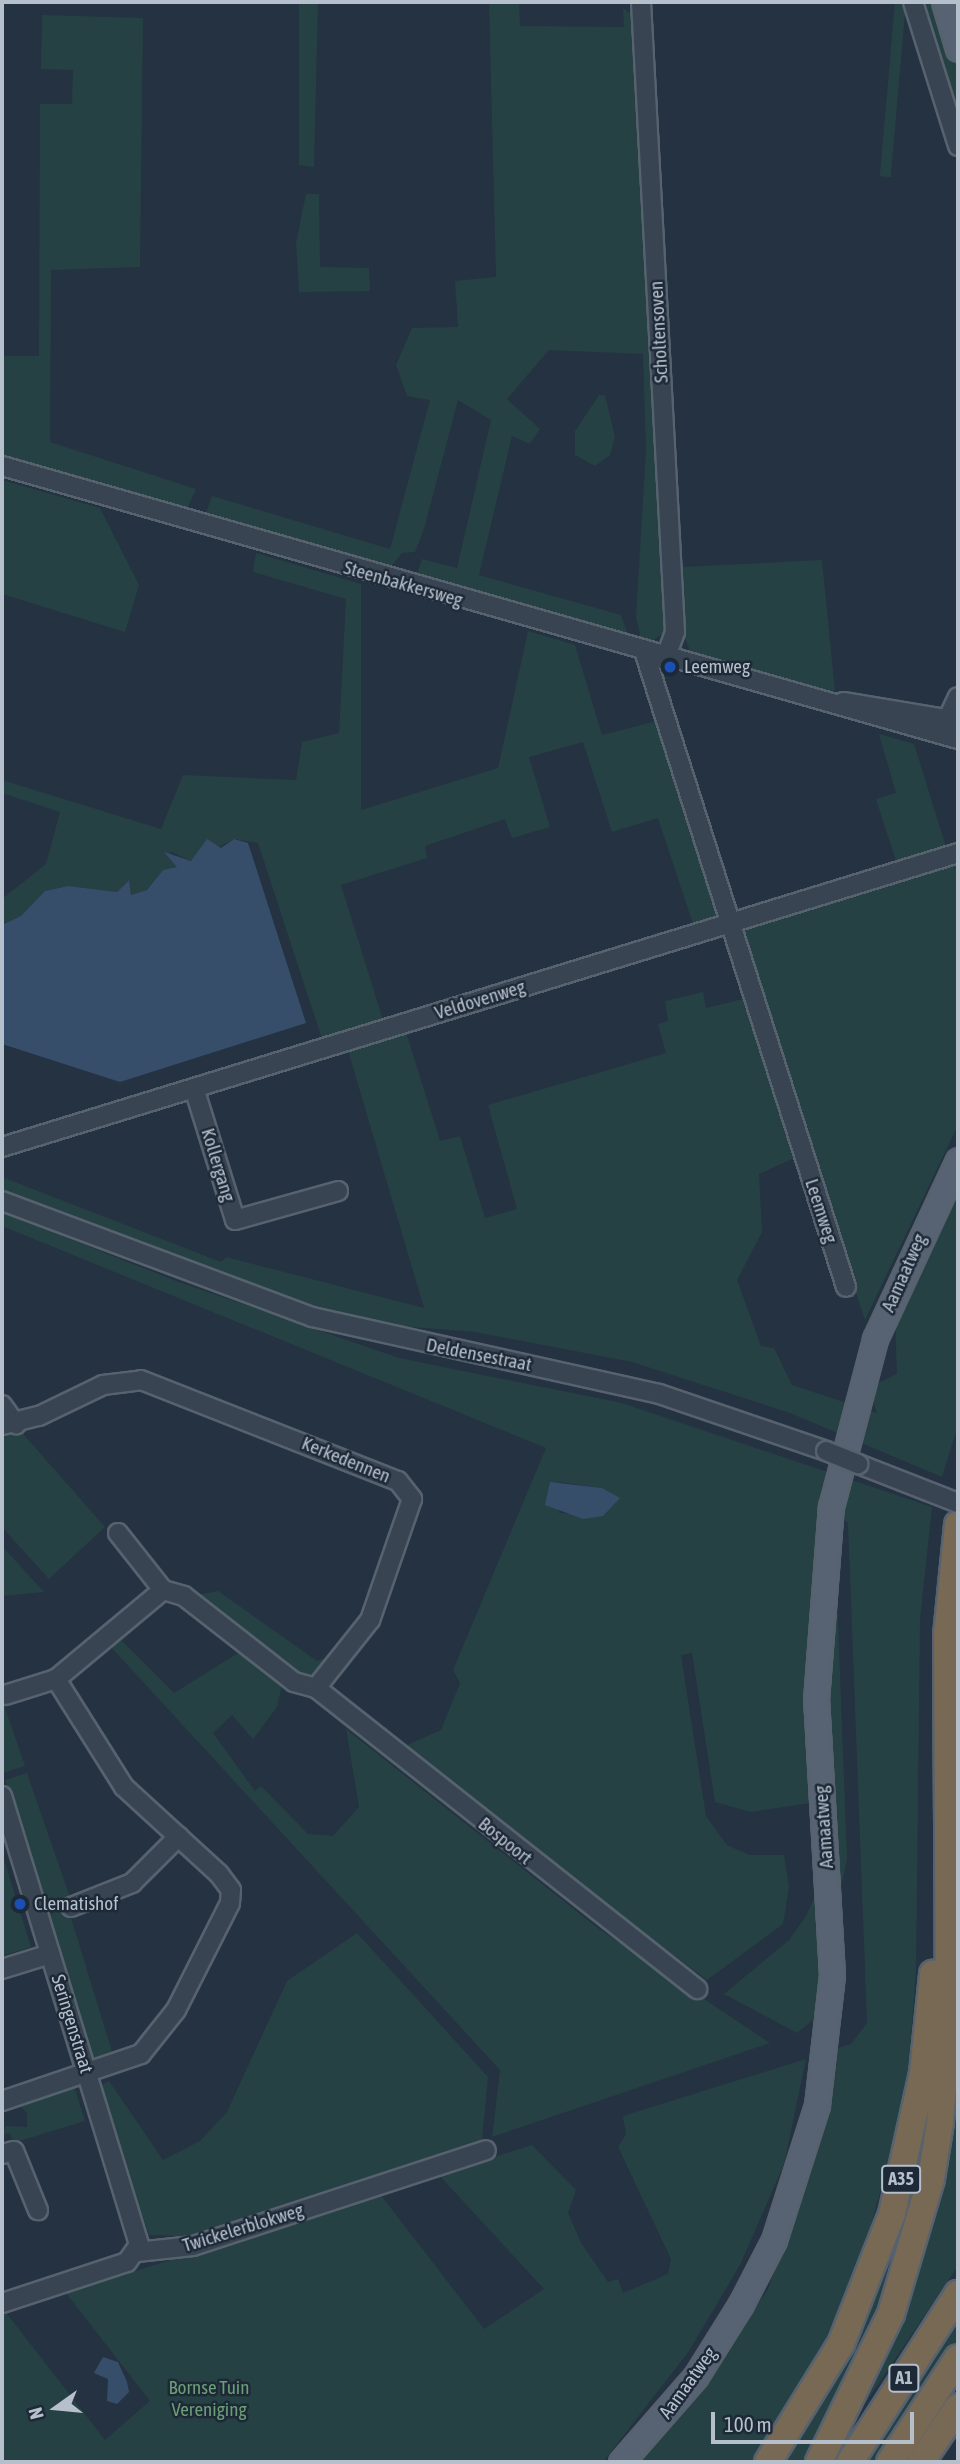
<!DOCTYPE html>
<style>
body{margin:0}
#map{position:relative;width:960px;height:2464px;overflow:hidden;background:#243242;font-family:"Asap Condensed",sans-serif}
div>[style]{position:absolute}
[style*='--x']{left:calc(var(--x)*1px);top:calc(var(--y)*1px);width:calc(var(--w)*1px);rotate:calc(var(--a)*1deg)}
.green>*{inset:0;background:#264143;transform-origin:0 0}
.water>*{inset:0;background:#374e6a}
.roads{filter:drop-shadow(2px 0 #57626f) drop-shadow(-2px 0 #57626f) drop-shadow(0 2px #57626f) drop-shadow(0 -2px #57626f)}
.minor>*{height:18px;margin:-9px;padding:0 9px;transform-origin:9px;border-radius:9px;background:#394452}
.major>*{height:23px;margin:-11.5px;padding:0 11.5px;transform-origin:11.5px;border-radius:11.5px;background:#576372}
.highway>*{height:26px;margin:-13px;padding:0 13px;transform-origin:13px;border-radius:13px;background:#786955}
.bridges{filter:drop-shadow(2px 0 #57626f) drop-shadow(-2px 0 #57626f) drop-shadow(0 2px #57626f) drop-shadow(0 -2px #57626f)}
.minor-bridge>*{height:18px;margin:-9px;padding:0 9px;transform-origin:9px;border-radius:9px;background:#394452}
.dots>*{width:19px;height:19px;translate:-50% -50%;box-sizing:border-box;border:4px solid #1e2937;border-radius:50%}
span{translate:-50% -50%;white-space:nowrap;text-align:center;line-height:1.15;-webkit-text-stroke:5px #1e2937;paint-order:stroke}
.shield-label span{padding:2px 5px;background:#1e2937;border:2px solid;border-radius:5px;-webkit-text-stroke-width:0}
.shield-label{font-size:18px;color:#b6bfcc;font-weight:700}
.street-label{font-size:19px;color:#b6bfcc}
.poi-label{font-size:19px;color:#b6bfcc}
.left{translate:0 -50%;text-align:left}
.park-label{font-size:19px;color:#6b9e75}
.frame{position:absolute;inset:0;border:4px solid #b6bfcc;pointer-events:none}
.north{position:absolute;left:21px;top:2373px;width:70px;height:70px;-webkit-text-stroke:5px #1e2937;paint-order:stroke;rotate:255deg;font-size:19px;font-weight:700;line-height:28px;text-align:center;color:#b6bfcc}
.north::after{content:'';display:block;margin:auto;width:24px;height:32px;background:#b6bfcc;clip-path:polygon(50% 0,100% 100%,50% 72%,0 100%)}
.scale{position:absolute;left:711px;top:2412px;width:203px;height:32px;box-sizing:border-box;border:4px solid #b6bfcc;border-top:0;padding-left:9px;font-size:21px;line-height:24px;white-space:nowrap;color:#b6bfcc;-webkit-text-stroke:5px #1e2937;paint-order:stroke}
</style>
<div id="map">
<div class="green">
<i style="clip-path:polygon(299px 2px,318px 2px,314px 167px,299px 165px)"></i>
<i style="clip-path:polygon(489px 2px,519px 2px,520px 26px,624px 27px,623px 8px,635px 17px,667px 631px,643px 647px,636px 617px,646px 450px,643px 354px,549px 350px,507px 399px,540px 429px,530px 444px,512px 436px,479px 575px,621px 615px,631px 643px,415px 581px,422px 559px,457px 568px,491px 420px,458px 400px,424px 529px,415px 552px,402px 553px,387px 572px,203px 521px,212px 496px,390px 549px,430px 400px,407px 396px,396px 365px,412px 328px,458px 327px,455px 281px,496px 277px)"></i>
<i style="left:895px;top:2px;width:11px;height:175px;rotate:5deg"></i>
<i style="clip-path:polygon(920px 2px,958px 2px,958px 125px)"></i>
<i style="clip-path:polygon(42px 15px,143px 18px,140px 267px,51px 270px,50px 442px,196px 489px,184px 515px,2px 461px,2px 356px,39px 356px,40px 104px,72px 104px,73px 70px,41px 69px)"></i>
<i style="clip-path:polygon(306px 194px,319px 194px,320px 267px,369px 268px,370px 291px,299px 292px,296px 243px)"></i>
<i style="clip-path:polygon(599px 395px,605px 395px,615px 437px,610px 455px,595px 466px,575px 455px,575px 431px)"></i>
<i style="clip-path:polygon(2px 480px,100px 508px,139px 585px,125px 632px,2px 594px)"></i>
<i style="clip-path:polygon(256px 553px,361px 584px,361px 810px,498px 768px,528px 631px,575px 645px,602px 735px,657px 721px,717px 916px,693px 924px,658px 818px,612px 832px,583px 742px,529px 757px,550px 827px,512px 838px,505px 819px,425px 846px,427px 858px,341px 885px,383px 1020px,322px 1039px,258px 843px,234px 839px,191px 861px,170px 851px,178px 867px,163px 870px,147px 890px,131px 895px,128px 880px,117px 892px,68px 886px,45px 891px,21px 916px,2px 925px,2px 899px,46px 864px,60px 812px,2px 793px,2px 780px,161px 829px,183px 775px,296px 780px,302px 742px,339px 733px,346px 599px,253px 572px)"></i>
<i style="clip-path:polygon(822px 560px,835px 691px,767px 684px,693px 657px,685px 639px,681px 567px)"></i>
<i style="clip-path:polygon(879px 734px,914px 744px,946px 847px,896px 861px,876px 799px,896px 793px)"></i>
<i style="clip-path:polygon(958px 858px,958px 1125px,865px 1320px,735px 928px)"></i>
<i style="clip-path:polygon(703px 992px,706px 1008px,743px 999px,794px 1158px,759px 1174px,762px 1232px,737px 1280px,761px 1346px,774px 1348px,792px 1385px,877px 1413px,869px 1387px,897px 1374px,895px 1316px,958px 1186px,958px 1425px,942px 1477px,790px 1413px,632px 1362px,475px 1332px,374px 1324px,276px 1296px,2px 1191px,2px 1177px,221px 1262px,226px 1257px,424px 1308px,347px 1047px,405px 1029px,440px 1141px,460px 1136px,485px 1218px,517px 1209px,488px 1105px,666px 1053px,658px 1024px,668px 1021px,665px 1001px)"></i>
<i style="clip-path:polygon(evenodd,2px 1212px,176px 1281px,399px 1358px,622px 1403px,932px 1507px,920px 1619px,916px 1970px,907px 2094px,862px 2258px,813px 2367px,755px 2462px,636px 2462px,700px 2388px,768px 2289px,809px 2173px,835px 2049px,851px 2044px,867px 2023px,848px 1522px,834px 1517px,847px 1859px,813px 2020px,797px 2033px,724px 1994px,789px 1940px,806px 1916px,831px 1861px,817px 1802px,751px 1812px,715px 1802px,692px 1653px,681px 1655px,706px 1816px,727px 1845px,749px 1855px,784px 1855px,789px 1887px,783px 1924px,707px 1980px,390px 1745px,407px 1745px,441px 1730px,460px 1683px,453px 1670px,546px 1448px,2px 1226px,2px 1212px,559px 1482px,602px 1488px,603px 1516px,559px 1513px,559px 1482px)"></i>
<i style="clip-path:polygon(18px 1428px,105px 1527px,49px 1579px,2px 1527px,2px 1430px)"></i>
<i style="clip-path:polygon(2px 1546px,44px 1592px,2px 1596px)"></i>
<i style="clip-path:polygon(218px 1591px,317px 1661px,342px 1653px,317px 1681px,304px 1681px,198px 1595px)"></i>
<i style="clip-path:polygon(119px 1638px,174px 1693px,243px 1650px,283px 1680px,277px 1707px,253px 1739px,232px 1715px,213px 1733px,255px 1791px,261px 1786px,308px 1834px,333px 1836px,359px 1807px,346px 1729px,599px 1929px,770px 2043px,492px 2137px,500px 2070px,110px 1646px)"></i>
<i style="clip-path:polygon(2px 1699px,25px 1766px,3px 1773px,2px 1769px)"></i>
<i style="clip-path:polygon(27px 1773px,72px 1903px,45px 1911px,5px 1780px)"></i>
<i style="clip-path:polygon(2px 1853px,31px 1947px,2px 1956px)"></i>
<i style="clip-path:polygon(68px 1908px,114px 2058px,104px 2063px,90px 2055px,47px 1915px)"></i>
<i style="clip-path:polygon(357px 1933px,488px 2077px,482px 2140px,186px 2236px,149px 2235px,99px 2086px,109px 2081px,163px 2160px,200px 2141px,227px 2112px,287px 1981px)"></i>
<i style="clip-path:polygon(958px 1982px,958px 2266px,856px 2417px,901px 2323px,942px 2182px)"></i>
<i style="clip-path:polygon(806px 2059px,784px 2164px,741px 2263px,689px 2351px,603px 2462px,2px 2462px,2px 2315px,7px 2314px,105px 2440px,150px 2401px,66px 2293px,380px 2194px,484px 2329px,544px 2289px,439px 2175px,532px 2145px,576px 2190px,568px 2213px,581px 2243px,608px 2282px,618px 2279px,623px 2293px,668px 2274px,671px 2259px,618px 2147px,626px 2134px,623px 2116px)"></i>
<i style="clip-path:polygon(74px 2086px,85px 2121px,13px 2143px,10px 2133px,2px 2135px,6px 2126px,27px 2127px,27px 2113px,17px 2102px)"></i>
<i style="clip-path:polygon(926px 2103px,912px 2190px,879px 2301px,808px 2455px,803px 2462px,780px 2462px)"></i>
<i style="clip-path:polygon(958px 2316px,958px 2341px,900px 2433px,879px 2462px,861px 2462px)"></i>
</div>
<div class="water">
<i style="clip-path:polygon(207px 839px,221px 848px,234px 839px,248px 843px,306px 1023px,120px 1082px,2px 1044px,2px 925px,21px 916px,45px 891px,68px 886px,117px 892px,129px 880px,131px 895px,147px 890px,163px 870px,177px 867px,164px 852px,191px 861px)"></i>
<i style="clip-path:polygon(550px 1482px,602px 1488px,620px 1498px,603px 1516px,583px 1519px,545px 1505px)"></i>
<i style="clip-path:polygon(103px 2357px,118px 2362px,127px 2382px,129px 2392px,117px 2404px,107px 2401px,108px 2379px,94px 2373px)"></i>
</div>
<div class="roads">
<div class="minor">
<i style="--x:641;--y:2;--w:631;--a:86.91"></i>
<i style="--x:675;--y:632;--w:30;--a:110"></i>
<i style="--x:913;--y:2;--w:151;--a:72.6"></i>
<i style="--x:2;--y:466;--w:994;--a:15.94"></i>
<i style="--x:645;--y:654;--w:664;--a:72.38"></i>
<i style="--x:843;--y:702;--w:117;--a:9.4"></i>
<i style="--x:943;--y:729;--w:35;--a:-65"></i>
<i style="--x:194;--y:1088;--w:138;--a:72.7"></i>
<i style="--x:235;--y:1220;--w:107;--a:-15.7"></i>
<i style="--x:2;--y:1147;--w:1000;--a:-17.09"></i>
<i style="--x:2;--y:1201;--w:331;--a:20.5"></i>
<i style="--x:312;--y:1317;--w:355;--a:12.5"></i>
<i style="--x:659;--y:1394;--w:176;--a:18.8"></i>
<i style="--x:2;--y:1405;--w:24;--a:54"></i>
<i style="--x:2;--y:1425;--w:38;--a:-14"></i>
<i style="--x:39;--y:1416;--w:71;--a:-25.8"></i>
<i style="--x:103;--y:1385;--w:38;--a:-7"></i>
<i style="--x:141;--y:1380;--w:276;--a:21.5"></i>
<i style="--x:398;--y:1481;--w:23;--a:52"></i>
<i style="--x:412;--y:1499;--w:128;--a:109.1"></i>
<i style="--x:370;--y:1620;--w:87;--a:128.5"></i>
<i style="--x:316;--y:1688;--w:23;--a:-165"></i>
<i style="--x:294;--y:1682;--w:140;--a:-142"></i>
<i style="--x:184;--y:1596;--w:22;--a:-164"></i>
<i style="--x:163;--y:1590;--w:139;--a:140.2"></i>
<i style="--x:56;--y:1679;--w:53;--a:162.6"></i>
<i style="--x:858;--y:1464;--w:107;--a:21.3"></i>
<i style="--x:118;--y:1533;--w:73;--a:51.7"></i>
<i style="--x:316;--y:1688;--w:486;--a:38.3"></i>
<i style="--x:2;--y:1796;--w:469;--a:73"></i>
<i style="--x:139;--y:2245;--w:21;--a:125"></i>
<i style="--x:127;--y:2262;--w:132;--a:161.8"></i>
<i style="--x:71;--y:1907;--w:66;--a:-21.5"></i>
<i style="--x:132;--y:1883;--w:66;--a:-45"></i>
<i style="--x:2;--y:1969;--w:50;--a:-17.4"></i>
<i style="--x:2;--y:2101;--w:147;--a:-18.7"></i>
<i style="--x:141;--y:2054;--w:56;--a:-51.5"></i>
<i style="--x:176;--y:2010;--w:120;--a:-63.2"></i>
<i style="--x:230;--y:1903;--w:13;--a:-86"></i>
<i style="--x:231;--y:1890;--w:20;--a:-127"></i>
<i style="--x:219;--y:1874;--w:129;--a:-137.5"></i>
<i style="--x:124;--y:1787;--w:128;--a:-122.2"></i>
<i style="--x:2;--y:2154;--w:12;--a:-14"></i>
<i style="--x:14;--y:2151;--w:64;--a:67.9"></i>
<i style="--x:137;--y:2252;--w:56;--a:-6.1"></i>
<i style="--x:193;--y:2246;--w:308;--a:-18.1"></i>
</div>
<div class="major">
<i style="--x:944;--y:2;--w:49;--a:73.4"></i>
<i style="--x:621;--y:2462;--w:114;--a:-48.9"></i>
<i style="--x:696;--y:2376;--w:85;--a:-58"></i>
<i style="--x:741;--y:2304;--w:72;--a:-62.7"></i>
<i style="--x:774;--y:2240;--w:142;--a:-72.3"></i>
<i style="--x:817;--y:2105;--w:131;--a:-83.4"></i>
<i style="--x:832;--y:1975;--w:275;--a:-93.3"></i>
<i style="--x:816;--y:1700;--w:194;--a:-85.6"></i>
<i style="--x:831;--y:1507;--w:174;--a:-75.3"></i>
<i style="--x:875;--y:1339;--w:197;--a:-65.1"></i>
</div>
<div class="highway">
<i style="--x:768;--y:2462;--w:139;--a:-58.3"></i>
<i style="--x:841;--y:2344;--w:140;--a:-68.6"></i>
<i style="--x:892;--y:2214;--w:144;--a:-77.6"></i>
<i style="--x:923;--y:2073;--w:100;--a:-84.2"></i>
<i style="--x:819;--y:2462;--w:165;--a:-64.1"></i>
<i style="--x:891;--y:2314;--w:141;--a:-73.5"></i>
<i style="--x:931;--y:2179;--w:58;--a:-81"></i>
<i style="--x:940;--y:2122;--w:106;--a:-85.1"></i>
<i style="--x:949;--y:2016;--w:381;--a:-90.3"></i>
<i style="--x:947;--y:1635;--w:111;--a:-84.3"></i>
<i style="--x:850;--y:2462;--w:200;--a:-57.3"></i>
<i style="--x:890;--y:2462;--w:124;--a:-56.8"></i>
<i style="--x:921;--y:2462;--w:66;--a:-56.1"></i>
</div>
</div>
<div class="bridges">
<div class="minor-bridge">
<i style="--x:826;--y:1451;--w:35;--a:22"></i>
</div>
</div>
<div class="dots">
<i style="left:670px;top:667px;background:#1a4fb4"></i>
<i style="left:20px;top:1904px;background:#1a4fb4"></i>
</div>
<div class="shield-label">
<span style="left:901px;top:2179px">A35</span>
<span style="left:904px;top:2378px">A1</span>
</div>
<div class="street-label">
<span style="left:659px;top:332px;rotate:-93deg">Scholtensoven</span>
<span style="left:403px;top:584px;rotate:16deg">Steenbakkersweg</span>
<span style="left:480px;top:1000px;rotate:-17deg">Veldovenweg</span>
<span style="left:218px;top:1165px;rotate:73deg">Kollergang</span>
<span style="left:821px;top:1211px;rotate:72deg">Leemweg</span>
<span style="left:904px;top:1273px;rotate:-66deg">Aamaatweg</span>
<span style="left:479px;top:1355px;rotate:11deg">Deldensestraat</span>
<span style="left:346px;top:1460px;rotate:22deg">Kerkedennen</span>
<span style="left:824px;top:1827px;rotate:-94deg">Aamaatweg</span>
<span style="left:505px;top:1841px;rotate:39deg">Bospoort</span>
<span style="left:72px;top:2024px;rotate:73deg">Seringenstraat</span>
<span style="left:243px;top:2228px;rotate:-17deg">Twickelerblokweg</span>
<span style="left:688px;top:2383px;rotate:-54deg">Aamaatweg</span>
</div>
<div class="poi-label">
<span class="left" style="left:684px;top:667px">Leemweg</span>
<span class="left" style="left:34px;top:1904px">Clematishof</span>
</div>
<div class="park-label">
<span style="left:209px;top:2399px">Bornse Tuin<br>Vereniging</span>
</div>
<div class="frame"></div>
<div class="north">N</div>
<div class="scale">100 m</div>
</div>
